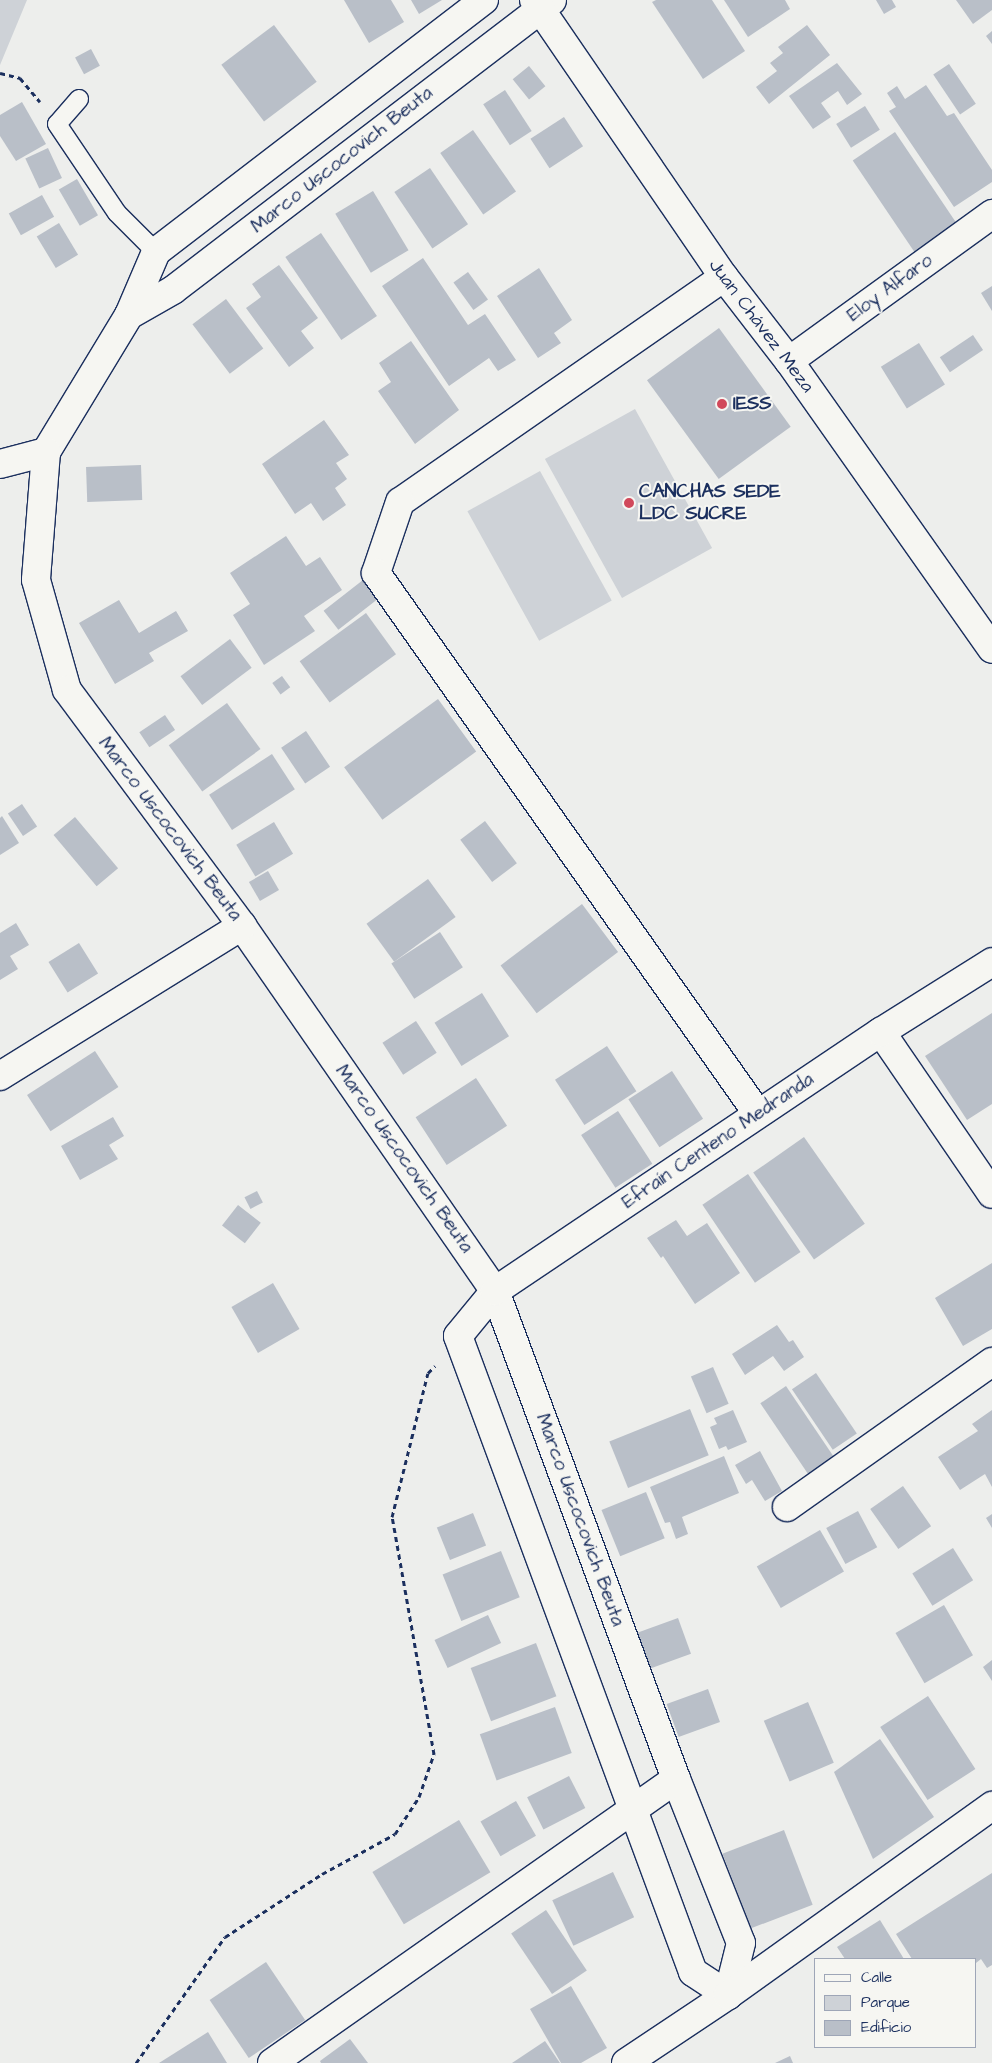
<!DOCTYPE html>
<meta charset="utf-8">
<style>
body{margin:0}
#map{position:relative;width:992px;height:2063px;overflow:hidden;background:#edeeec;font-family:"Architects Daughter",sans-serif}
div>[style]{position:absolute}
[style*='--x']{left:calc(var(--x)*1px);top:calc(var(--y)*1px);width:calc(var(--w)*1px);rotate:calc(var(--a)*1deg)}
.green>*{inset:0;background:#ced2d7;transform-origin:0 0}
.building>*{inset:0;background:#b9bfc8;transform-origin:0 0}
.path>*{height:3px;margin-top:-1.5px;transform-origin:0;background:repeating-linear-gradient(90deg,#1b2f5e 0 5px,transparent 0 9px)}
.roads{filter:drop-shadow(1px 0 #1b2f5e) drop-shadow(-1px 0 #1b2f5e) drop-shadow(0 1px #1b2f5e) drop-shadow(0 -1px #1b2f5e)}
.service>*{height:18px;margin:-9px;padding:0 9px;transform-origin:9px;border-radius:9px;background:#f6f6f2}
.minor>*{height:28px;margin:-14px;padding:0 14px;transform-origin:14px;border-radius:14px;background:#f6f6f2}
.dots>*{width:14px;height:14px;translate:-50% -50%;box-sizing:border-box;border:2px solid #f6f6f2;border-radius:50%}
span{translate:-50% -50%;white-space:nowrap;text-align:center;line-height:1.15;-webkit-text-stroke:4px #f6f6f2;paint-order:stroke}
.street-label{font-size:19px;color:#1b2f5e}
.poi-label{font-size:19px;color:#1b2f5e;font-weight:700}
.left{translate:0 -50%;text-align:left}
.legend{position:absolute;left:814px;top:1958px;width:162px;height:90px;box-sizing:border-box;background:#f6f6f2;border:1px solid #9ea6b7;margin:0;padding:6px 9px;list-style:none;font-size:15px;color:#1b2f5e}
.legend li{display:flex;align-items:center;gap:10px;height:25px}
.legend b{width:25px;border:1px solid #9ea6b7}
</style>
<div id="map">
<div class="green">
<i style="clip-path:polygon(0 0,27px 0,0 65px)"></i>
<i style="left:635px;top:409px;width:159px;height:103px;rotate:61deg"></i>
<i style="left:540px;top:471px;width:148px;height:83px;rotate:61deg"></i>
</div>
<div class="building">
<i style="clip-path:polygon(344px 0,391px 0,404px 22px,369px 43px)"></i>
<i style="clip-path:polygon(411px 0,442px 0,419px 14px)"></i>
<i style="clip-path:polygon(656px 0,712px 0,745px 51px,703px 79px,652px 2px)"></i>
<i style="clip-path:polygon(724px 0,785px 0,790px 9px,748px 37px)"></i>
<i style="clip-path:polygon(876px 0,892px 0,896px 7px,884px 14px)"></i>
<i style="clip-path:polygon(956px 0,992px 0,992px 10px,973px 24px)"></i>
<i style="left:274px;top:25px;width:71px;height:66px;rotate:53deg"></i>
<i style="clip-path:polygon(807px 25px,830px 55px,769px 104px,756px 87px,777px 71px,770px 63px,783px 53px,778px 47px)"></i>
<i style="clip-path:polygon(992px 31px,992px 44px,986px 36px)"></i>
<i style="left:91px;top:49px;width:19px;height:18px;rotate:62deg"></i>
<i style="clip-path:polygon(837px 63px,862px 94px,847px 105px,838px 91px,821px 103px,831px 117px,813px 129px,789px 96px)"></i>
<i style="left:949px;top:64px;width:48px;height:19px;rotate:56deg"></i>
<i style="left:529px;top:66px;width:26px;height:21px;rotate:51deg"></i>
<i style="clip-path:polygon(926px 85px,947px 116px,954px 113px,992px 170px,992px 182px,954px 207px,889px 111px,896px 107px,887px 93px,897px 86px,905px 99px)"></i>
<i style="left:505px;top:90px;width:49px;height:26px;rotate:57deg"></i>
<i style="clip-path:polygon(22px 102px,46px 144px,16px 161px,0 136px,0 115px)"></i>
<i style="left:865px;top:106px;width:28px;height:34px;rotate:58deg"></i>
<i style="left:564px;top:117px;width:35px;height:40px;rotate:57deg"></i>
<i style="left:473px;top:130px;width:75px;height:40px;rotate:55deg"></i>
<i style="left:895px;top:132px;width:111px;height:51px;rotate:56deg"></i>
<i style="left:48px;top:148px;width:33px;height:25px;rotate:65deg"></i>
<i style="left:430px;top:168px;width:68px;height:43px;rotate:56deg"></i>
<i style="left:77px;top:179px;width:42px;height:21px;rotate:60deg"></i>
<i style="left:373px;top:191px;width:69px;height:44px;rotate:59deg"></i>
<i style="left:42px;top:195px;width:25px;height:38px;rotate:61deg"></i>
<i style="left:59px;top:223px;width:37px;height:26px;rotate:59deg"></i>
<i style="left:321px;top:233px;width:100px;height:43px;rotate:56deg"></i>
<i style="clip-path:polygon(423px 258px,468px 325px,485px 314px,516px 360px,498px 371px,489px 358px,449px 386px,382px 286px)"></i>
<i style="clip-path:polygon(279px 265px,318px 318px,301px 331px,314px 348px,289px 367px,246px 308px,261px 297px,252px 284px)"></i>
<i style="clip-path:polygon(539px 268px,572px 320px,554px 333px,561px 343px,538px 358px,497px 296px)"></i>
<i style="left:468px;top:272px;width:34px;height:18px;rotate:54deg"></i>
<i style="clip-path:polygon(992px 286px,992px 311px,981px 293px)"></i>
<i style="left:226px;top:299px;width:62px;height:42px;rotate:53deg"></i>
<i style="left:719px;top:328px;width:122px;height:89px;rotate:54deg"></i>
<i style="left:973px;top:335px;width:18px;height:40px;rotate:56deg"></i>
<i style="clip-path:polygon(411px 341px,459px 410px,415px 444px,378px 391px,391px 382px,379px 363px)"></i>
<i style="left:919px;top:343px;width:49px;height:45px;rotate:58deg"></i>
<i style="clip-path:polygon(324px 420px,349px 455px,336px 463px,347px 479px,335px 488px,346px 505px,323px 521px,311px 503px,295px 514px,262px 464px)"></i>
<i style="left:141px;top:465px;width:35px;height:55px;rotate:88deg"></i>
<i style="clip-path:polygon(286px 536px,306px 566px,320px 557px,342px 590px,304px 616px,315px 631px,264px 665px,233px 615px,250px 604px,230px 573px)"></i>
<i style="left:363px;top:580px;width:24px;height:50px;rotate:52deg"></i>
<i style="clip-path:polygon(119px 600px,139px 633px,176px 611px,188px 631px,149px 653px,154px 661px,115px 684px,79px 623px)"></i>
<i style="left:366px;top:613px;width:51px;height:82px;rotate:54deg"></i>
<i style="left:230px;top:639px;width:36px;height:62px;rotate:53deg"></i>
<i style="left:282px;top:676px;width:14px;height:12px;rotate:54deg"></i>
<i style="left:438px;top:699px;width:65px;height:116px;rotate:54deg"></i>
<i style="left:227px;top:703px;width:57px;height:72px;rotate:54deg"></i>
<i style="left:165px;top:715px;width:18px;height:31px;rotate:56deg"></i>
<i style="left:306px;top:731px;width:43px;height:30px;rotate:56deg"></i>
<i style="left:272px;top:754px;width:42px;height:75px;rotate:57deg"></i>
<i style="left:22px;top:804px;width:27px;height:17px;rotate:56deg"></i>
<i style="clip-path:polygon(2px 816px,19px 843px,0 855px,0 818px)"></i>
<i style="left:75px;top:817px;width:67px;height:28px;rotate:50deg"></i>
<i style="left:485px;top:821px;width:53px;height:31px;rotate:53deg"></i>
<i style="left:274px;top:822px;width:37px;height:44px;rotate:59deg"></i>
<i style="left:268px;top:871px;width:22px;height:22px;rotate:60deg"></i>
<i style="left:428px;top:879px;width:47px;height:76px;rotate:54deg"></i>
<i style="left:582px;top:904px;width:60px;height:102px;rotate:53deg"></i>
<i style="clip-path:polygon(16px 923px,29px 945px,10px 956px,18px 969px,0 980px,0 933px)"></i>
<i style="left:440px;top:932px;width:42px;height:58px;rotate:57deg"></i>
<i style="left:79px;top:943px;width:36px;height:36px;rotate:58deg"></i>
<i style="left:482px;top:993px;width:51px;height:56px;rotate:58deg"></i>
<i style="clip-path:polygon(992px 1013px,992px 1104px,967px 1120px,925px 1056px)"></i>
<i style="left:416px;top:1021px;width:38px;height:40px;rotate:57deg"></i>
<i style="left:607px;top:1046px;width:54px;height:62px;rotate:57deg"></i>
<i style="left:95px;top:1051px;width:43px;height:81px;rotate:57deg"></i>
<i style="left:672px;top:1071px;width:57px;height:52px;rotate:57deg"></i>
<i style="left:476px;top:1078px;width:57px;height:72px;rotate:57deg"></i>
<i style="left:618px;top:1111px;width:63px;height:44px;rotate:57deg"></i>
<i style="clip-path:polygon(113px 1117px,124px 1136px,109px 1145px,118px 1159px,80px 1180px,61px 1146px)"></i>
<i style="left:804px;top:1137px;width:106px;height:62px;rotate:55deg"></i>
<i style="left:748px;top:1174px;width:94px;height:55px;rotate:56deg"></i>
<i style="left:257px;top:1191px;width:13px;height:14px;rotate:63deg"></i>
<i style="left:238px;top:1205px;width:29px;height:26px;rotate:38deg"></i>
<i style="clip-path:polygon(676px 1220px,687px 1236px,707px 1223px,740px 1273px,695px 1304px,663px 1256px,661px 1258px,647px 1238px)"></i>
<i style="clip-path:polygon(992px 1263px,992px 1329px,963px 1346px,935px 1298px)"></i>
<i style="left:273px;top:1283px;width:53px;height:48px;rotate:60deg"></i>
<i style="clip-path:polygon(777px 1325px,789px 1342px,793px 1340px,804px 1357px,784px 1371px,773px 1356px,745px 1375px,732px 1354px)"></i>
<i style="left:713px;top:1367px;width:40px;height:24px;rotate:67deg"></i>
<i style="left:816px;top:1373px;width:73px;height:29px;rotate:56deg"></i>
<i style="left:786px;top:1386px;width:89px;height:31px;rotate:56deg"></i>
<i style="left:690px;top:1409px;width:50px;height:87px;rotate:68deg"></i>
<i style="clip-path:polygon(733px 1410px,747px 1442px,728px 1450px,726px 1446px,719px 1449px,710px 1427px,717px 1424px,714px 1418px)"></i>
<i style="clip-path:polygon(992px 1410px,992px 1487px,985px 1474px,960px 1490px,938px 1457px,978px 1431px,972px 1424px)"></i>
<i style="clip-path:polygon(760px 1451px,782px 1491px,765px 1501px,752px 1480px,746px 1484px,735px 1465px)"></i>
<i style="clip-path:polygon(724px 1456px,739px 1493px,682px 1517px,688px 1534px,676px 1539px,670px 1522px,665px 1523px,650px 1487px)"></i>
<i style="left:903px;top:1486px;width:49px;height:40px;rotate:55deg"></i>
<i style="left:646px;top:1492px;width:50px;height:48px;rotate:68deg"></i>
<i style="left:858px;top:1511px;width:41px;height:36px;rotate:62deg"></i>
<i style="left:473px;top:1513px;width:35px;height:39px;rotate:68deg"></i>
<i style="clip-path:polygon(992px 1514px,992px 1528px,986px 1518px)"></i>
<i style="left:820px;top:1530px;width:48px;height:73px;rotate:60deg"></i>
<i style="left:953px;top:1548px;width:38px;height:48px;rotate:58deg"></i>
<i style="left:501px;top:1551px;width:50px;height:63px;rotate:68deg"></i>
<i style="left:944px;top:1605px;width:58px;height:56px;rotate:60deg"></i>
<i style="left:488px;top:1615px;width:31px;height:59px;rotate:65deg"></i>
<i style="left:678px;top:1618px;width:38px;height:47px;rotate:70deg"></i>
<i style="left:536px;top:1643px;width:57px;height:70px;rotate:69deg"></i>
<i style="clip-path:polygon(992px 1660px,992px 1681px,983px 1667px)"></i>
<i style="left:708px;top:1689px;width:35px;height:44px;rotate:70deg"></i>
<i style="left:928px;top:1696px;width:87px;height:57px;rotate:57deg"></i>
<i style="left:808px;top:1702px;width:66px;height:48px;rotate:67deg"></i>
<i style="left:555px;top:1707px;width:49px;height:80px;rotate:70deg"></i>
<i style="clip-path:polygon(880px 1739px,934px 1817px,873px 1859px,834px 1772px)"></i>
<i style="left:569px;top:1776px;width:36px;height:47px;rotate:63deg"></i>
<i style="left:516px;top:1801px;width:40px;height:41px;rotate:60deg"></i>
<i style="left:459px;top:1820px;width:61px;height:101px;rotate:59deg"></i>
<i style="left:784px;top:1830px;width:80px;height:66px;rotate:69deg"></i>
<i style="left:613px;top:1872px;width:50px;height:67px;rotate:65deg"></i>
<i style="clip-path:polygon(992px 1873px,992px 1965px,987px 1968px,981px 1959px,976px 1963px,976px 1959px,912px 1959px,896px 1934px)"></i>
<i style="left:546px;top:1910px;width:73px;height:42px;rotate:56deg"></i>
<i style="clip-path:polygon(880px 1920px,904px 1959px,845px 1959px,837px 1947px)"></i>
<i style="left:266px;top:1962px;width:70px;height:68px;rotate:56deg"></i>
<i style="clip-path:polygon(571px 1986px,607px 2048px,581px 2063px,561px 2063px,530px 2009px)"></i>
<i style="clip-path:polygon(208px 2032px,227px 2063px,159px 2063px)"></i>
<i style="clip-path:polygon(350px 2039px,368px 2063px,321px 2063px,320px 2061px)"></i>
<i style="clip-path:polygon(545px 2041px,560px 2063px,512px 2063px)"></i>
<i style="clip-path:polygon(790px 2056px,793px 2063px,775px 2063px)"></i>
</div>
<div class="path">
<i style="--x:0;--y:73;--w:21;--a:14"></i>
<i style="--x:20;--y:78;--w:31;--a:50"></i>
<i style="--x:136;--y:2063;--w:154;--a:-54.8"></i>
<i style="--x:225;--y:1937;--w:116;--a:-33"></i>
<i style="--x:322;--y:1874;--w:83;--a:-28.7"></i>
<i style="--x:395;--y:1834;--w:44;--a:-57"></i>
<i style="--x:419;--y:1797;--w:46;--a:-70.8"></i>
<i style="--x:434;--y:1754;--w:241;--a:-100"></i>
<i style="--x:392;--y:1517;--w:148;--a:-76"></i>
<i style="--x:428;--y:1373;--w:10;--a:-45"></i>
</div>
<div class="roads">
<div class="service">
<i style="--x:79;--y:99;--w:33;--a:131"></i>
<i style="--x:57;--y:124;--w:107;--a:56"></i>
<i style="--x:117;--y:213;--w:55;--a:45"></i>
</div>
<div class="minor">
<i style="--x:484;--y:0;--w:414;--a:142.5"></i>
<i style="--x:156;--y:252;--w:69;--a:113.2"></i>
<i style="--x:129;--y:315;--w:51;--a:-29.6"></i>
<i style="--x:173;--y:290;--w:477;--a:-37.4"></i>
<i style="--x:534;--y:0;--w:336;--a:55.6"></i>
<i style="--x:724;--y:277;--w:106;--a:52.3"></i>
<i style="--x:789;--y:361;--w:352;--a:54.8"></i>
<i style="--x:724;--y:277;--w:394;--a:145.2"></i>
<i style="--x:400;--y:502;--w:75;--a:108.7"></i>
<i style="--x:376;--y:573;--w:662;--a:54.77"></i>
<i style="--x:129;--y:315;--w:160;--a:121.2"></i>
<i style="--x:46;--y:452;--w:128;--a:94.5"></i>
<i style="--x:36;--y:580;--w:114;--a:74.3"></i>
<i style="--x:67;--y:690;--w:294;--a:53.4"></i>
<i style="--x:242;--y:926;--w:444;--a:55.3"></i>
<i style="--x:495;--y:1291;--w:520;--a:69.65"></i>
<i style="--x:676;--y:1779;--w:176;--a:68.4"></i>
<i style="--x:741;--y:1943;--w:54;--a:104"></i>
<i style="--x:789;--y:361;--w:251;--a:-35.9"></i>
<i style="--x:0;--y:464;--w:48;--a:-14.6"></i>
<i style="--x:881;--y:1032;--w:196;--a:55.6"></i>
<i style="--x:0;--y:1076;--w:285;--a:-31.8"></i>
<i style="--x:787;--y:1507;--w:251;--a:-35.3"></i>
<i style="--x:728;--y:1995;--w:42;--a:-146.7"></i>
<i style="--x:693;--y:1972;--w:678;--a:-110.28"></i>
<i style="--x:458;--y:1336;--w:58;--a:-50.6"></i>
<i style="--x:495;--y:1291;--w:465;--a:-33.9"></i>
<i style="--x:881;--y:1032;--w:131;--a:-32.2"></i>
<i style="--x:272;--y:2063;--w:494;--a:-35.1"></i>
<i style="--x:626;--y:2063;--w:123;--a:-33.7"></i>
<i style="--x:728;--y:1995;--w:325;--a:-35.6"></i>
</div>
</div>
<div class="dots">
<i style="left:722px;top:404px;background:#d1495b"></i>
<i style="left:629px;top:503px;background:#d1495b"></i>
</div>
<div class="street-label">
<span style="left:342px;top:160px;rotate:-38deg">Marco Uscocovich Beuta</span>
<span style="left:890px;top:288px;rotate:-36deg">Eloy Alfaro</span>
<span style="left:761px;top:326px;rotate:53deg">Juan Chávez Meza</span>
<span style="left:170px;top:829px;rotate:53deg">Marco Uscocovich Beuta</span>
<span style="left:718px;top:1141px;rotate:-34deg">Efraín Centeno Medranda</span>
<span style="left:404px;top:1159px;rotate:55deg">Marco Uscocovich Beuta</span>
<span style="left:580px;top:1520px;rotate:70deg">Marco Uscocovich Beuta</span>
</div>
<div class="poi-label">
<span class="left" style="left:733px;top:404px">IESS</span>
<span class="left" style="left:639px;top:503px">CANCHAS SEDE<br>LDC SUCRE</span>
</div>
<ul class="legend">
<li><b style="height:6px;background:#f6f6f2"></b>Calle</li>
<li><b style="height:14px;background:#ced2d7"></b>Parque</li>
<li><b style="height:14px;background:#b9bfc8"></b>Edificio</li>
</ul>
</div>
